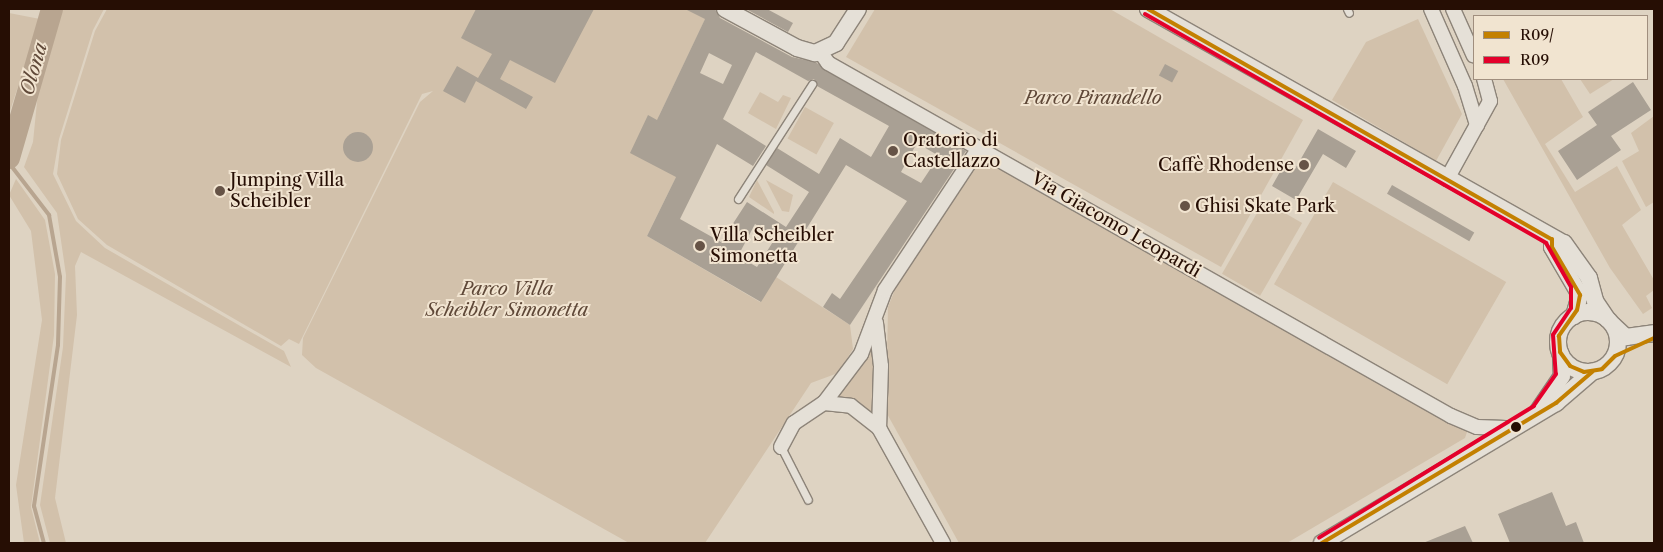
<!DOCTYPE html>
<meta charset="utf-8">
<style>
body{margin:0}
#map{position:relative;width:1663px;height:552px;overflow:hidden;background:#ded3c2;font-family:"Libre Caslon Text",serif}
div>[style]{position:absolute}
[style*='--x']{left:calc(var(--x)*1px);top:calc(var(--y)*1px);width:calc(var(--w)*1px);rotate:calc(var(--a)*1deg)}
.green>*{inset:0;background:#d2c1ab;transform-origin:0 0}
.stream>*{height:4px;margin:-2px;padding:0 2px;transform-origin:2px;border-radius:2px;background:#b8a590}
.river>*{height:22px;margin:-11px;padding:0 11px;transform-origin:11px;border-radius:11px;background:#b8a590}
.building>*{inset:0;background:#a9a094;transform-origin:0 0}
.round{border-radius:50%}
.roads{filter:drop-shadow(1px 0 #8d8479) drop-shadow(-1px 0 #8d8479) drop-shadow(0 1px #8d8479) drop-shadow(0 -1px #8d8479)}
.service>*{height:7px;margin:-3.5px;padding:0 3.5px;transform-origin:3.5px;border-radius:3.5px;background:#e5e0d7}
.minor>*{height:14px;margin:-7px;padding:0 7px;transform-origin:7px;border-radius:7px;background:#e5e0d7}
.tertiary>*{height:16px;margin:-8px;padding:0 8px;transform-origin:8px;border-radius:8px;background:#e5e0d7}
.tertiary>.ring{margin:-8px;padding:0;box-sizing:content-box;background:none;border:16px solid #e5e0d7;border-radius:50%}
.bus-1>*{height:4px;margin:-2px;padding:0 2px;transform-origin:2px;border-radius:2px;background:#c38001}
.bus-2>*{height:4px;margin:-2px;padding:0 2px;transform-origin:2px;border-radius:2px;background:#e4002b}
.dots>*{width:14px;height:14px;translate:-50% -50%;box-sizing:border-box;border:2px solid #f1e4d0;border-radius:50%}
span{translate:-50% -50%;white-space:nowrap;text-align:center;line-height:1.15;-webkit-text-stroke:4px #f1e4d0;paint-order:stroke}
.park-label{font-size:18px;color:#5f4838;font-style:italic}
.poi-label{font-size:18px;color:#260e04}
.left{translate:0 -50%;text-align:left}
.right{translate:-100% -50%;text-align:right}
.street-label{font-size:18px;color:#260e04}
.water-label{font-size:19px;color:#604939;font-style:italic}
.frame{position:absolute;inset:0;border:10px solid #260e04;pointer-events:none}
.legend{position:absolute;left:1473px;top:15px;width:175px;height:65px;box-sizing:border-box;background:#f1e4d0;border:1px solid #a08e7e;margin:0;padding:6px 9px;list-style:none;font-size:15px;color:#260e04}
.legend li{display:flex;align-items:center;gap:10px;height:25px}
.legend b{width:25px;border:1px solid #a08e7e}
</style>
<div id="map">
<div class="green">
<i style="clip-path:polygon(59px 9px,104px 9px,93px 30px,59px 139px,53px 174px,76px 221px,105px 248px,284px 351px,291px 367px,81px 252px,75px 266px,77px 315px,55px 498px,66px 543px,50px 543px,40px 505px,63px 347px,66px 275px,57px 213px,24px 167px,33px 142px,39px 82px)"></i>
<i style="clip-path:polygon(107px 9px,710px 9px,659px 116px,682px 165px,647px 236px,760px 302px,776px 277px,850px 325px,853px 349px,838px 373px,811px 383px,705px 543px,629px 543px,316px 368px,302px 355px,303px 338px,420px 102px,433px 91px,422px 94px,299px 344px,289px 339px,281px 346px,107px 245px,78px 219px,57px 174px,61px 140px,95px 31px)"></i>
<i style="clip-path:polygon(875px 9px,1110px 9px,1303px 120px,1221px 267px,846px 57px)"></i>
<i style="clip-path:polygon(9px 13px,40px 19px,9px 114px)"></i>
<i style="clip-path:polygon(1418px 19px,1462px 114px,1436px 161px,1332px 100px,1366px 42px)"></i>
<i style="clip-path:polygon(1503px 79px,1561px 79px,1583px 117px,1545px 144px,1575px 192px,1617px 166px,1641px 210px,1622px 225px,1654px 280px,1654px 290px,1646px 296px,1652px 308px,1643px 314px,1610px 268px)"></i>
<i style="clip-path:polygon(1580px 79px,1614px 79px,1590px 94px)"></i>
<i style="clip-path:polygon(760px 92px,778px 102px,783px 95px,791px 98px,776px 129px,748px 113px)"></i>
<i style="left:805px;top:107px;width:33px;height:36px;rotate:29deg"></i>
<i style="clip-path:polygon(1654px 116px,1654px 202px,1646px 207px,1622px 161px,1639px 151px,1631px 133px)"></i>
<i style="clip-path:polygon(982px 159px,1468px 429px,1465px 438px,1287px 543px,959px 543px,886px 412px,888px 307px,898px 282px)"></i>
<i style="clip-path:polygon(16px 179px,45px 220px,55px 274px,54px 335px,31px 507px,40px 543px,24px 543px,16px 485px,42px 320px,31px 231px,9px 195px)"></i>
<i style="clip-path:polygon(757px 180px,774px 212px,774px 214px,749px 197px)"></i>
<i style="clip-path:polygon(766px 180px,793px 195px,789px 212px,782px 211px)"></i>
<i style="left:1333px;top:182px;width:200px;height:118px;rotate:30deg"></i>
<i style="left:1264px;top:201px;width:44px;height:84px;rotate:30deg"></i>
<i style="clip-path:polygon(875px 337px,876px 415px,852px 401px,830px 400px)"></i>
</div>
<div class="stream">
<i style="--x:9;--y:163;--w:66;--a:52.4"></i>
<i style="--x:49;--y:215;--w:63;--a:79.9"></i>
<i style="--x:60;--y:277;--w:68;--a:91.7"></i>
<i style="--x:58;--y:345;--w:163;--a:98.5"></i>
<i style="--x:34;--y:506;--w:38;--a:75"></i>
</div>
<div class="river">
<i style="--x:9;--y:158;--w:155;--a:-73.9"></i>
</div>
<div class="building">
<i style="clip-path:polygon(476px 9px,594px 9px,555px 83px,510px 60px,500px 79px,533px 97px,526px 109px,476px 81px,465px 103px,443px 91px,457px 66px,478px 78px,492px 54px,461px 38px)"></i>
<i style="clip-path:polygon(evenodd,685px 9px,715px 9px,720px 18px,792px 57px,815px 62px,966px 151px,850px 325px,823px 307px,832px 293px,840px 299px,907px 201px,846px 165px,761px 302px,647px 236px,676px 177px,630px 153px,648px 115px,657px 120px,705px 19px,685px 9px,756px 52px,808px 81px,814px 79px,817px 86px,889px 126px,871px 157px,840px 138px,819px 174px,777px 148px,766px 165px,809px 192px,786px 227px,747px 202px,721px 242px,680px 219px,717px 144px,753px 166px,766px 146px,723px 119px,756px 52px,685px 9px,709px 53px,732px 65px,723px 84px,700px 73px,709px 53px,685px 9px,917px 143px,939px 156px,921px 183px,901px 172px,917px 143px,685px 9px,755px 224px,776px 237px,757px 267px,738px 256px,755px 224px)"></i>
<i style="clip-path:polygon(746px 9px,767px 9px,793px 23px,788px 32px)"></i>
<i style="left:1165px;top:64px;width:15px;height:13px;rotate:28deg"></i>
<i style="clip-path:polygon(1633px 82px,1651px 110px,1611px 136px,1621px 150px,1577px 180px,1558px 151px,1597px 125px,1588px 112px)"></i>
<i style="clip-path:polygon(1318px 129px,1356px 151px,1346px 168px,1323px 154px,1296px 200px,1272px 186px,1285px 163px,1295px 169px)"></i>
<i class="round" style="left:343px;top:132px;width:30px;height:30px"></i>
<i style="left:1392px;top:185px;width:95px;height:10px;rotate:30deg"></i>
<i style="clip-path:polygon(1552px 492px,1566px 526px,1576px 522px,1584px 543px,1510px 543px,1498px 514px)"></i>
<i style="clip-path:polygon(1465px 526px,1473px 543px,1423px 543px)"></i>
</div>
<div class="roads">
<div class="service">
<i style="--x:1347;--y:9;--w:4;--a:63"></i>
<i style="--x:738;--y:199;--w:137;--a:-57.2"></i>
<i style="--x:781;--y:447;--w:59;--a:63"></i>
</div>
<div class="minor">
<i style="--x:1431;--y:9;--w:84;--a:66.2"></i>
<i style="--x:1465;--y:86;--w:41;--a:72.9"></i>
<i style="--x:1453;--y:9;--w:51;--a:65.9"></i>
<i style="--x:821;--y:53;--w:12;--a:55"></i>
<i style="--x:828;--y:63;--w:716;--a:29.54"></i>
<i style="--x:1451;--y:416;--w:28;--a:23"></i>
<i style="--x:1477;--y:427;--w:36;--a:2"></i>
<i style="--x:1447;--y:179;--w:89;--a:-61.1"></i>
<i style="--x:1490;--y:101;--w:23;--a:-105"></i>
<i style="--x:876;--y:323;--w:43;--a:83.4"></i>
<i style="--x:881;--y:366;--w:62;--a:91.8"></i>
<i style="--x:879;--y:428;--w:132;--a:60.9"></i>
<i style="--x:824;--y:403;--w:27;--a:6"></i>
<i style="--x:851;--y:406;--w:36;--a:38"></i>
<i style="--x:781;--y:447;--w:27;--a:-62"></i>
<i style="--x:794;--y:423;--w:36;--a:-34"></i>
<i style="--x:824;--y:403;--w:61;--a:-52.9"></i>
<i style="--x:861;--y:354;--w:68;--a:-69.4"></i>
<i style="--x:885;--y:290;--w:170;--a:-56.5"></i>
</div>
<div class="tertiary">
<i style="--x:725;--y:9;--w:82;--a:28.4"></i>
<i style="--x:797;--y:48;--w:19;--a:16"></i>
<i style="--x:815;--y:53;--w:23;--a:-25"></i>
<i style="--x:836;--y:43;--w:40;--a:-57.1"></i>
<i style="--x:1148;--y:9;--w:477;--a:29.4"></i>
<i style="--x:1564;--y:243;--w:43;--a:54.5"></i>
<i style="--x:1589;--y:278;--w:24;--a:75"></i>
<i style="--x:1595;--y:301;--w:22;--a:56"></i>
<i style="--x:1552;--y:239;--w:8;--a:90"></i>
<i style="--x:1552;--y:247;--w:56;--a:59.7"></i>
<i style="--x:1580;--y:295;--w:22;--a:106"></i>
<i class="ring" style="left:1558px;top:312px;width:44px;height:44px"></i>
<i style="--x:1613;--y:325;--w:18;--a:43"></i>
<i style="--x:1626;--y:337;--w:28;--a:-8"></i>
<i style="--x:1538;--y:411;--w:42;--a:-55.6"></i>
<i style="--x:1562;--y:376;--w:22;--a:-93"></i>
<i style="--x:1322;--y:543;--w:273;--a:-30.9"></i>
<i style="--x:1556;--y:403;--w:48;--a:-40.7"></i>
</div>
</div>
<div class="bus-1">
<i style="--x:1148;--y:9;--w:465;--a:29.7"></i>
<i style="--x:1552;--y:239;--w:8;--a:90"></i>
<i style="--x:1552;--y:247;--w:56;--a:59.7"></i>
<i style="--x:1580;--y:295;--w:15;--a:101"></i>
<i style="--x:1577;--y:310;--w:32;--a:125"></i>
<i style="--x:1559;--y:336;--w:16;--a:86"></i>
<i style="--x:1560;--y:352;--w:17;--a:54"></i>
<i style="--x:1570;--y:366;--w:15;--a:23"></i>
<i style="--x:1584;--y:372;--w:18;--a:-9"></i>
<i style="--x:1602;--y:369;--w:18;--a:-45"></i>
<i style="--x:1615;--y:356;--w:43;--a:-24.8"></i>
<i style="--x:1322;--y:543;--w:273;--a:-30.9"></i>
<i style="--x:1556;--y:403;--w:48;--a:-40.7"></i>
</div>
<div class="bus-2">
<i style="--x:1145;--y:14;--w:462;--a:29.7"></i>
<i style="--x:1546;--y:243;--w:51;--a:60.4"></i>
<i style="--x:1571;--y:287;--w:21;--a:90"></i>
<i style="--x:1571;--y:308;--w:32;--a:124"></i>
<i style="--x:1553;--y:335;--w:39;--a:86"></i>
<i style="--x:1556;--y:374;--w:39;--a:125"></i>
<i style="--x:1534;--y:406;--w:252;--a:148.5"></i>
</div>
<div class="dots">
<i style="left:893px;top:151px;background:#665346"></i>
<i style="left:1304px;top:165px;background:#665346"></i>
<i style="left:220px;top:191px;background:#665346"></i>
<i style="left:1185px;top:206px;background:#665346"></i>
<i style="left:700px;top:246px;background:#665346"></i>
<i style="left:1516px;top:427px;background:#260e04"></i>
</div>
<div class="park-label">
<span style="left:1093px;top:98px">Parco Pirandello</span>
<span style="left:507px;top:300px">Parco Villa<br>Scheibler Simonetta</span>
</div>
<div class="poi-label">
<span class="left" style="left:903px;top:151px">Oratorio di<br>Castellazzo</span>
<span class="right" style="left:1294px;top:165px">Caffè Rhodense</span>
<span class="left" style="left:230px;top:191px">Jumping Villa<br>Scheibler</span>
<span class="left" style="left:1195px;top:206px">Ghisi Skate Park</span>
<span class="left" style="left:710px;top:246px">Villa Scheibler<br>Simonetta</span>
</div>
<div class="street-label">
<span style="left:1116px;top:225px;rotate:30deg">Via Giacomo Leopardi</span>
</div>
<div class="water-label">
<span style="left:34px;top:69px;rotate:-74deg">Olona</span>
</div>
<div class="frame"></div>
<ul class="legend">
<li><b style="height:6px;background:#c38001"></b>R09/</li>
<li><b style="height:6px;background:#e4002b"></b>R09</li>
</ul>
</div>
